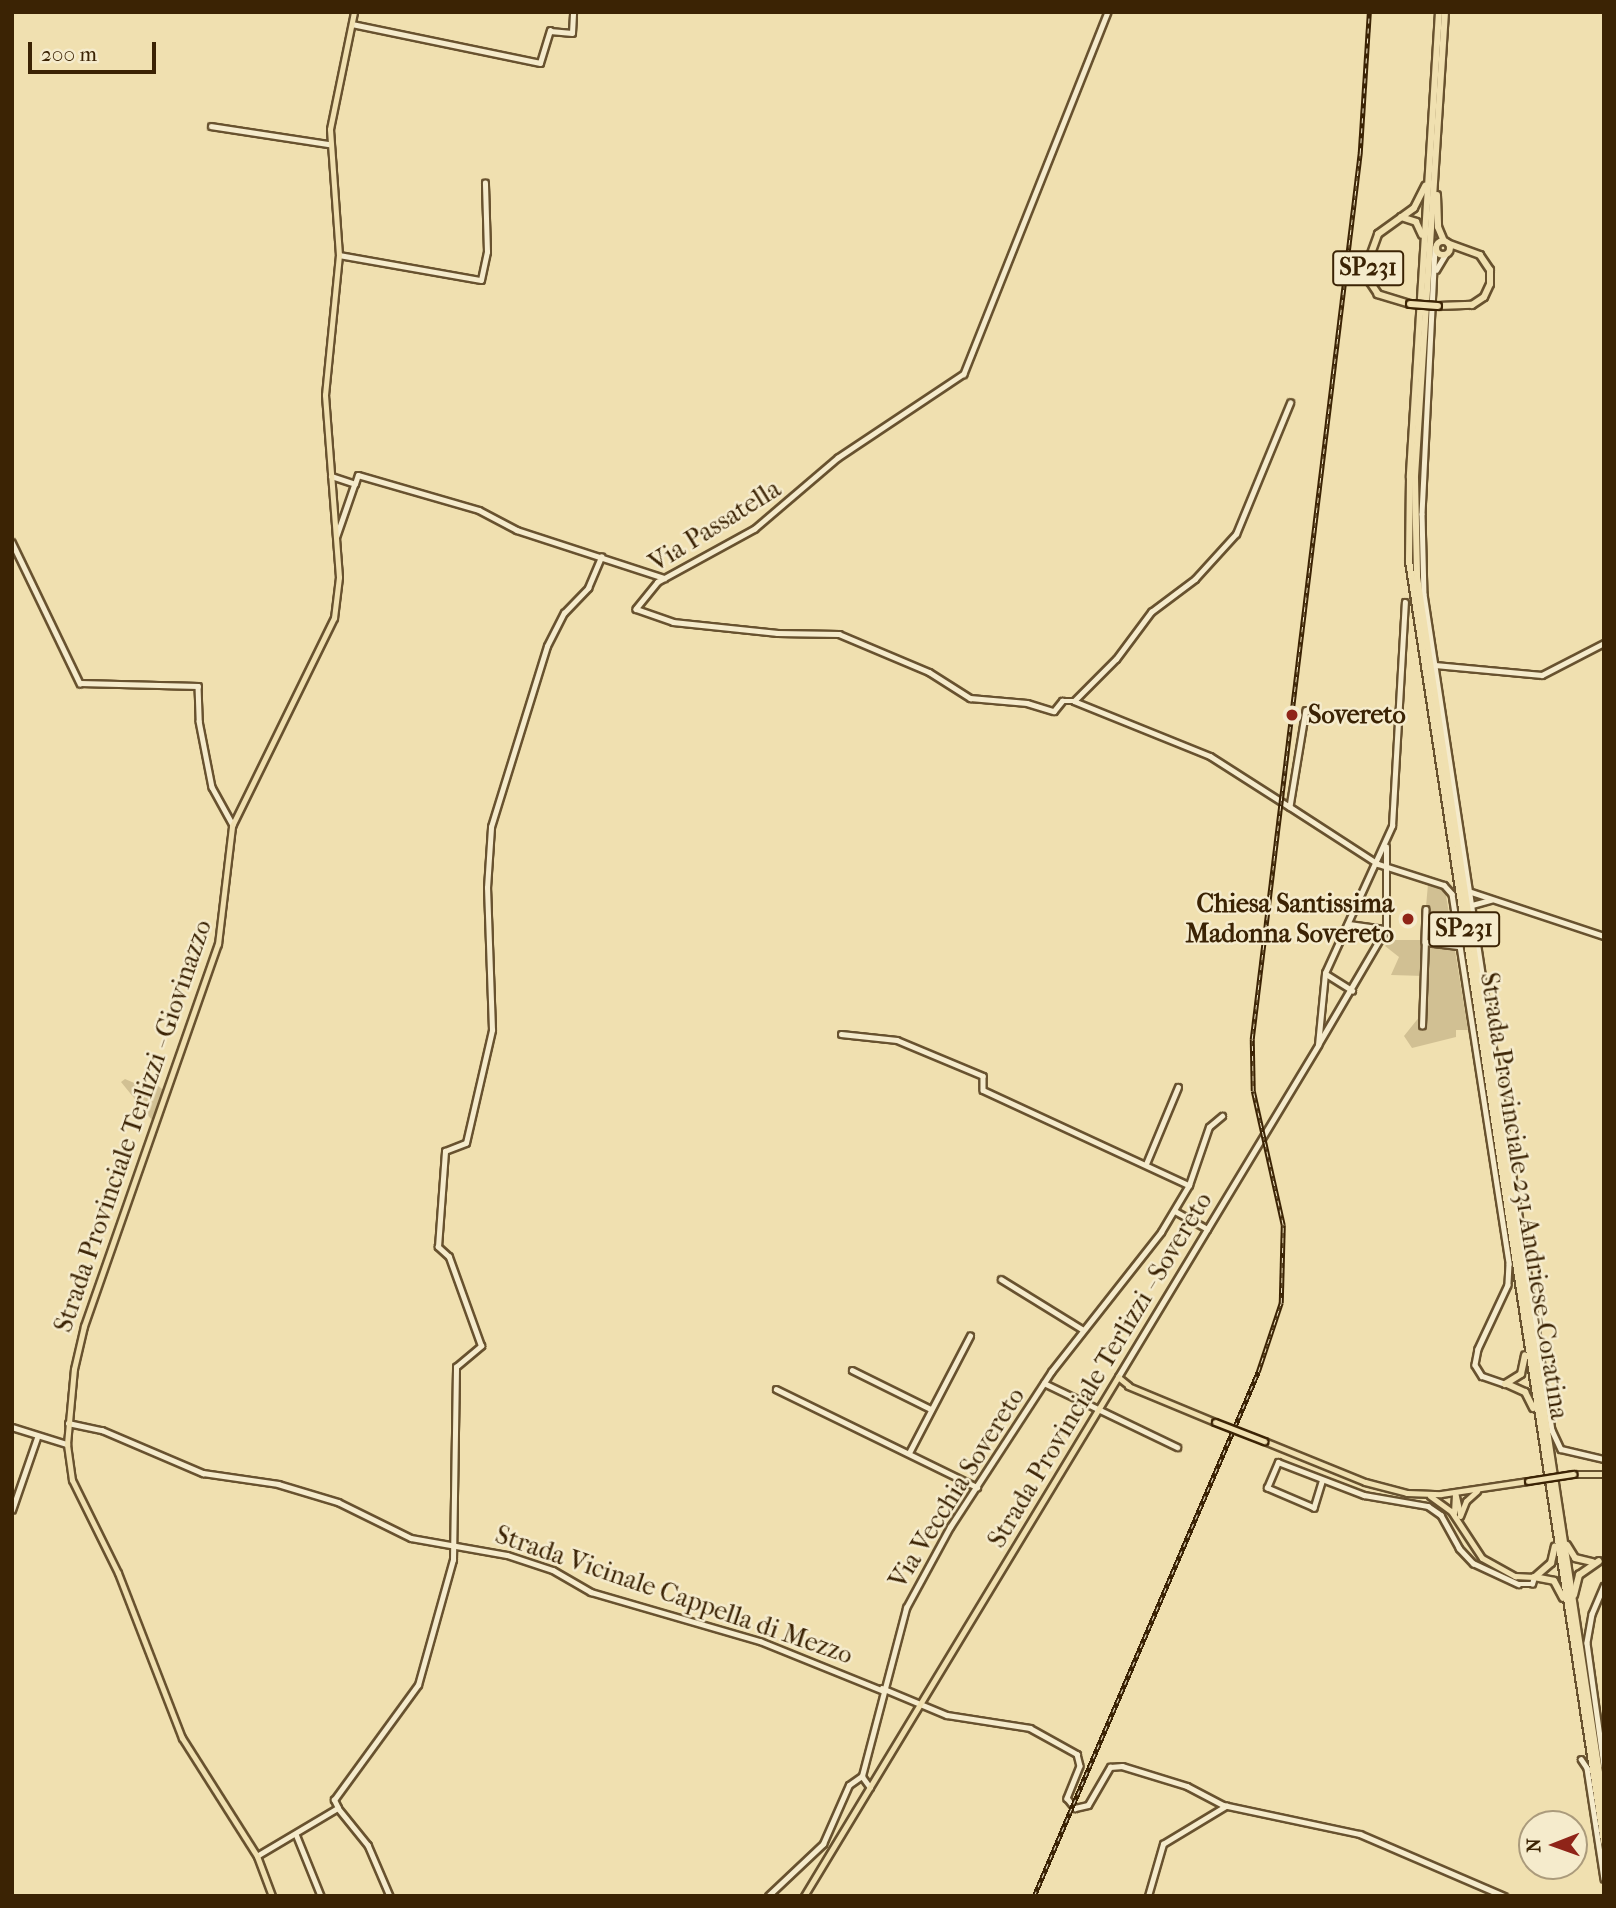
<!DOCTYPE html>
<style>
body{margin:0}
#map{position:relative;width:1616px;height:1908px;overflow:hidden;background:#f0e0b0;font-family:"IM FELL French Canon",serif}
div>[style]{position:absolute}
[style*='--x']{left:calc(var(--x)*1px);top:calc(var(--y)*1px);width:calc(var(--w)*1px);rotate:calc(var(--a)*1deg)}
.green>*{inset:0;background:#d1c093}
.roads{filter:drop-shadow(2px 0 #68522f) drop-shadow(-2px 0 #68522f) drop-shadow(0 2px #68522f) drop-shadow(0 -2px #68522f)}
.minor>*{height:4.5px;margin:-2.25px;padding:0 2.25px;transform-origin:2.25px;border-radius:2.25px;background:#f5ebcc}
.major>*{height:5px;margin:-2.5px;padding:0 2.5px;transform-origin:2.5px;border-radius:2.5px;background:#f0e0b0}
.highway>*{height:6px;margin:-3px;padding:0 3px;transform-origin:3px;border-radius:3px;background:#f0e0b0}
.highway>.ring{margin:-3px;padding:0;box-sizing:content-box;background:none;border:6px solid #f0e0b0;border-radius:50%}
.rail>*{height:4.5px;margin-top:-2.25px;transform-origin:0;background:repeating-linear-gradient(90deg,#f5ebcc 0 5px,#3b2304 0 10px);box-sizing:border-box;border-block:2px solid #3b2304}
.bridges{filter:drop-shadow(2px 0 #3b2304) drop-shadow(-2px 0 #3b2304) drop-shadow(0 2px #3b2304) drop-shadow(0 -2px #3b2304)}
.major-bridge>*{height:5px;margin:-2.5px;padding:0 2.5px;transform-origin:2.5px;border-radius:2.5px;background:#f0e0b0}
.highway-bridge>*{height:6px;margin:-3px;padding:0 3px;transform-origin:3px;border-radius:3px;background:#f0e0b0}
.dots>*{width:19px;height:19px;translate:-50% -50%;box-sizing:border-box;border:4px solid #f5ebcc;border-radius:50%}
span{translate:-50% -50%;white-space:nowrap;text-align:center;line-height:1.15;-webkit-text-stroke:5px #f5ebcc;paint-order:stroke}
.shield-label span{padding:2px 5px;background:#f5ebcc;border:2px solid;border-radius:5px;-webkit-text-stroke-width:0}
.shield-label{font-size:24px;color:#3b2304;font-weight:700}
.street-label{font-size:26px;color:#3b2304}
.poi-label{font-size:26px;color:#3b2304;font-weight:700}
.left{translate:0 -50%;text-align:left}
.right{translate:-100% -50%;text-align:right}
.frame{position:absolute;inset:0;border:14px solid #3b2304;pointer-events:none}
.north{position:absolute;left:1518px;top:1810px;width:70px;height:70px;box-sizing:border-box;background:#f5ebcc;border:2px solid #ab9b7c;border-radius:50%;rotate:269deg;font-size:19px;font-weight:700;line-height:28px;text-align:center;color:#3b2304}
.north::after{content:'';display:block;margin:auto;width:24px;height:32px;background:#8f2418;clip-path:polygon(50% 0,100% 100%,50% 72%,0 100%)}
.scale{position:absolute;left:28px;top:42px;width:128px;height:32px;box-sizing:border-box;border:4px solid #3b2304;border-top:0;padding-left:9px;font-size:21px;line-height:24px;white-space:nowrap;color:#3b2304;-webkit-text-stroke:5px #f5ebcc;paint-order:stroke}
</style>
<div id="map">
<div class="green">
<i style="clip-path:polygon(1428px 884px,1445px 889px,1468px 1030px,1456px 1030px,1456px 1037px,1412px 1048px,1404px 1036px,1420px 1016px,1424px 976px,1391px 975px,1399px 957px,1385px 946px,1391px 940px,1423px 940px)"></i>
<i style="clip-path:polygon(125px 1079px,139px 1085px,142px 1094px,153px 1081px,163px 1090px,152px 1120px,121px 1082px)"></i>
</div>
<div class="roads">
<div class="minor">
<i style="--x:1108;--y:12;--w:390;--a:111.7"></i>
<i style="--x:964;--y:374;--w:151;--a:146.3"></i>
<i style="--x:838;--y:458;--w:109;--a:139.5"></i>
<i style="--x:755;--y:529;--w:111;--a:151.3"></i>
<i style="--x:658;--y:582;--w:35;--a:129"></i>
<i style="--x:636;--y:609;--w:39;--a:19"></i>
<i style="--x:673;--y:622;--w:105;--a:6"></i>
<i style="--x:777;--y:633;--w:62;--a:0.9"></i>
<i style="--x:839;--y:634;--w:98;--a:22.9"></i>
<i style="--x:929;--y:672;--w:49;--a:32.4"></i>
<i style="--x:970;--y:698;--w:57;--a:5"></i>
<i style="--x:1027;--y:703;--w:28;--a:17"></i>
<i style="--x:1054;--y:711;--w:13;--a:-51"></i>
<i style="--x:1062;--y:701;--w:12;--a:0"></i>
<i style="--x:1074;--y:701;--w:147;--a:22"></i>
<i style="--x:1210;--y:756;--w:95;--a:32.5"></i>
<i style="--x:352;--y:24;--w:192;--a:11.7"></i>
<i style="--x:540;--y:63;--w:34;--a:-73"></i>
<i style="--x:550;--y:31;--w:22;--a:5"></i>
<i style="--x:572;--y:33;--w:21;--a:-87"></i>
<i style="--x:211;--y:126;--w:119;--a:8.7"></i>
<i style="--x:1435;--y:248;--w:266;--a:92.8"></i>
<i style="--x:1422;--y:514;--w:80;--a:88.6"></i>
<i style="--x:1424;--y:594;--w:846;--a:81.3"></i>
<i style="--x:1552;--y:1430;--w:21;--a:65"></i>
<i style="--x:1561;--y:1449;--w:44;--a:13.1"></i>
<i style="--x:339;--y:255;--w:144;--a:10"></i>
<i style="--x:481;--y:280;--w:29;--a:-78"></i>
<i style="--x:487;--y:252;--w:69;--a:-91.7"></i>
<i style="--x:1436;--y:270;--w:17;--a:-59"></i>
<i style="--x:331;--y:476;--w:25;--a:18"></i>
<i style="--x:355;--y:484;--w:55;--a:109.1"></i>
<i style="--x:355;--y:484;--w:9;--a:-72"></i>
<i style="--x:358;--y:475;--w:126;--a:16.1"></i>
<i style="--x:479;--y:510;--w:43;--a:27.8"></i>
<i style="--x:517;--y:530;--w:155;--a:18.1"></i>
<i style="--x:12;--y:542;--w:157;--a:64.3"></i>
<i style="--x:80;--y:683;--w:118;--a:1.5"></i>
<i style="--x:198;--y:686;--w:35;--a:88"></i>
<i style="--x:199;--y:721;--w:67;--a:78.9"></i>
<i style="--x:212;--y:787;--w:43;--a:61.1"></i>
<i style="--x:1435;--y:665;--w:107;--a:5.3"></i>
<i style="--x:1542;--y:675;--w:70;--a:-27.3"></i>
<i style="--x:1074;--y:701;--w:59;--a:-45"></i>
<i style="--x:1116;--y:659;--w:59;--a:-53.3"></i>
<i style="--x:1151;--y:612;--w:55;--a:-36.9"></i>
<i style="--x:1195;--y:579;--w:61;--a:-47.7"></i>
<i style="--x:1236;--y:534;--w:142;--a:-67.6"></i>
<i style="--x:1306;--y:710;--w:98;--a:99.4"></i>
<i style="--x:1290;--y:807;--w:105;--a:32.9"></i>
<i style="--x:1378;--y:864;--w:69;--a:17.7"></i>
<i style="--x:1444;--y:885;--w:12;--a:48"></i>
<i style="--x:1452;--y:894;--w:374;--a:81.2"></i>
<i style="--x:1509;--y:1264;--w:21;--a:93"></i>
<i style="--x:1508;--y:1285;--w:71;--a:115.1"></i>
<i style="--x:1478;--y:1349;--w:16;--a:101"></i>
<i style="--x:1475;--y:1365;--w:13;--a:58"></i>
<i style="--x:1482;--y:1376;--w:24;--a:19"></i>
<i style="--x:1471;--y:892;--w:140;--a:18.3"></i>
<i style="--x:1472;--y:905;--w:20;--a:-15"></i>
<i style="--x:1426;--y:909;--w:33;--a:92"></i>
<i style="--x:1425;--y:942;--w:35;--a:7"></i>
<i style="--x:1349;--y:924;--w:37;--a:8"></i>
<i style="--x:1326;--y:974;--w:31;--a:32"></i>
<i style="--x:1422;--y:1026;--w:84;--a:-88"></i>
<i style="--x:841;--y:1034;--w:56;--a:6.1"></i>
<i style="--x:897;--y:1040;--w:93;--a:22.7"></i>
<i style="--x:983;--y:1076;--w:14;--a:90"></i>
<i style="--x:983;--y:1090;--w:227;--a:24.8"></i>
<i style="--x:1319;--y:1043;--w:132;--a:-59.6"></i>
<i style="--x:1386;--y:929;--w:82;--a:-90"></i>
<i style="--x:1146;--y:1164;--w:83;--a:-67.4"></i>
<i style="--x:1175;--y:1211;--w:37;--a:29"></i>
<i style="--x:1001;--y:1279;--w:95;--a:31.7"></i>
<i style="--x:852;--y:1370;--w:88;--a:26.3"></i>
<i style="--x:1118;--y:1377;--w:388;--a:-58.9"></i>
<i style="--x:1318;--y:1045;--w:72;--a:-84.4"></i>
<i style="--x:1325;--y:973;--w:162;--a:-65.5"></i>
<i style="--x:1392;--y:826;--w:224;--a:-86.7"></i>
<i style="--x:1044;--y:1383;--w:148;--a:25.7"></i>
<i style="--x:776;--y:1389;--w:224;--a:26"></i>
<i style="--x:68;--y:1423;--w:35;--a:12"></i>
<i style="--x:102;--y:1430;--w:110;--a:23.1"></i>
<i style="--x:203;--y:1473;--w:76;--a:8.3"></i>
<i style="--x:278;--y:1484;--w:63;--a:16.7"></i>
<i style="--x:338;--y:1502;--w:81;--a:26.3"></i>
<i style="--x:411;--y:1538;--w:97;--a:10"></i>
<i style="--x:507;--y:1555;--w:48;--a:18.1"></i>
<i style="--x:553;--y:1570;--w:44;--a:30.1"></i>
<i style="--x:591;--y:1592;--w:176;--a:16.2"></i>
<i style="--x:760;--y:1641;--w:131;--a:22"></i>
<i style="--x:12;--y:1427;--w:58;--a:17.2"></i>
<i style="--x:909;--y:1453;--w:132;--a:-62.5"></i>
<i style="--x:1322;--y:1482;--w:27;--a:107"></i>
<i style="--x:1314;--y:1508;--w:51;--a:-156.9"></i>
<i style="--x:1267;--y:1488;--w:28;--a:-67"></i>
<i style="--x:1278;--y:1462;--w:92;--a:21"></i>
<i style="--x:1364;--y:1495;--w:65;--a:9.8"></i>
<i style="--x:1428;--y:1506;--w:16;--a:35"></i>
<i style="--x:1441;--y:1515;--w:38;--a:61"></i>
<i style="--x:1459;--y:1548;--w:21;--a:47"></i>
<i style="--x:1473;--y:1563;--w:50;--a:25"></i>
<i style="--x:1518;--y:1584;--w:14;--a:0"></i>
<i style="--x:1532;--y:1584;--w:7;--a:-74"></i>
<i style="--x:12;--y:1510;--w:76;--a:-70.9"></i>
<i style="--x:1604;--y:1586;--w:30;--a:113"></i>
<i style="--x:1592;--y:1614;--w:29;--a:100"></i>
<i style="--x:1587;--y:1643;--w:124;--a:82.1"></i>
<i style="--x:882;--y:1688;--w:70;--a:22.6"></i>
<i style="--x:947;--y:1715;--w:84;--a:8.9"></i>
<i style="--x:1030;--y:1728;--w:54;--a:29"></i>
<i style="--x:1077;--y:1754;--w:12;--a:76"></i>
<i style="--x:1080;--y:1766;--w:35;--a:112"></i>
<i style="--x:1067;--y:1798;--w:13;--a:51"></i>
<i style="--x:1075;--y:1808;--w:13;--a:-13"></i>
<i style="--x:1088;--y:1805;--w:44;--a:-59.9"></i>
<i style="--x:1110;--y:1767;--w:12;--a:-5"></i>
<i style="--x:1122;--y:1766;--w:68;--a:17.1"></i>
<i style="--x:1187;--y:1786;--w:41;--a:27.8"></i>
<i style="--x:1223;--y:1805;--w:140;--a:12"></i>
<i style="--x:1360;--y:1834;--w:157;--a:23.3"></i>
<i style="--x:1581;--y:1759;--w:11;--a:56"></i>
<i style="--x:1587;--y:1768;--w:112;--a:81.3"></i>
<i style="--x:862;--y:1776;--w:14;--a:54"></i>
<i style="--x:338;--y:1808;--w:48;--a:51"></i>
<i style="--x:368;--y:1845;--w:56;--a:66.7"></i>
<i style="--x:296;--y:1834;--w:67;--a:68"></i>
<i style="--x:257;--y:1856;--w:94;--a:-30.7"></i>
<i style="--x:338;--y:1808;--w:9;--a:-117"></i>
<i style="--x:334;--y:1800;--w:142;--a:-53.9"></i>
<i style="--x:418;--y:1685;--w:130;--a:-74.4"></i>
<i style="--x:453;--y:1560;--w:193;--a:-89.1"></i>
<i style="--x:456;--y:1367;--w:33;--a:-40"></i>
<i style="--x:481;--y:1346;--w:95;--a:-109.8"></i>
<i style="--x:449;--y:1257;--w:15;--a:-138"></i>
<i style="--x:438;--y:1247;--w:96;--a:-85.8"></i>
<i style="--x:445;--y:1151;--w:22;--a:-21"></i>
<i style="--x:466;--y:1143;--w:116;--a:-77"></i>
<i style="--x:492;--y:1030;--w:142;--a:-92"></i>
<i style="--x:487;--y:888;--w:61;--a:-86.2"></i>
<i style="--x:491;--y:827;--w:189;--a:-72.8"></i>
<i style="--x:547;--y:646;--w:37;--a:-63"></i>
<i style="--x:564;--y:613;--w:35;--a:-46"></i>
<i style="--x:588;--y:588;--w:34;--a:-67"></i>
<i style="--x:768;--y:1896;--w:76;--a:-43.4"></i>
<i style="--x:823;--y:1844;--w:64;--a:-66.2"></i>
<i style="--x:849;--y:1785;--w:16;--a:-35"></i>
<i style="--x:862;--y:1776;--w:174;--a:-75.3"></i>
<i style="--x:906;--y:1608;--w:92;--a:-61.5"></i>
<i style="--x:950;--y:1527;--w:185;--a:-56.9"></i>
<i style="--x:1051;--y:1372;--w:178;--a:-51.8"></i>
<i style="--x:1161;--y:1232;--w:55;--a:-59.2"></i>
<i style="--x:1189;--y:1185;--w:61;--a:-71"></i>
<i style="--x:1209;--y:1127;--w:17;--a:-40"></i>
<i style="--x:1148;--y:1896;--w:54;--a:-73.9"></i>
<i style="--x:1163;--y:1844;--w:74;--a:-31.1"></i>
</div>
<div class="major">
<i style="--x:1128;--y:1386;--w:94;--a:22.5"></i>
<i style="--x:1264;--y:1441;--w:109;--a:22.1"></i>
<i style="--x:1365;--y:1482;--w:43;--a:14.7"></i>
<i style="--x:1407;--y:1493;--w:34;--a:2"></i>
<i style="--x:1441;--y:1494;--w:88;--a:-8.5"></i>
<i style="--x:1573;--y:1474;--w:31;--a:0"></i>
<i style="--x:1455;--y:1492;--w:23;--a:77"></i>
<i style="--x:1430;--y:1496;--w:26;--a:36"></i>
<i style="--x:1451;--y:1511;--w:56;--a:56.6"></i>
<i style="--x:1482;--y:1558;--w:38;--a:29"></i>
<i style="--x:1515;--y:1576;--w:19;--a:3"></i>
<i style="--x:1454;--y:1513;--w:21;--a:-87"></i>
<i style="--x:1460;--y:1516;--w:16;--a:-68"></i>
<i style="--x:1466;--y:1501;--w:15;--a:-42"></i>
<i style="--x:272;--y:1896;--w:43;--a:-110.6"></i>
<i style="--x:257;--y:1856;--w:140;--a:-122.4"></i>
<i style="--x:182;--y:1738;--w:177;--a:-111.2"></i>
<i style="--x:118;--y:1573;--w:104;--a:-116.3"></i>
<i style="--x:72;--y:1480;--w:36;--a:-98"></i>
<i style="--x:67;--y:1444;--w:75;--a:-84.7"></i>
<i style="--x:74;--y:1369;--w:44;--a:-76.9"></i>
<i style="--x:84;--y:1326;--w:405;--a:-70.7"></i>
<i style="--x:218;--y:944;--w:119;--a:-83.2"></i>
<i style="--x:232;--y:826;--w:232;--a:-63.9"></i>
<i style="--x:334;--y:618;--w:41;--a:-83"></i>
<i style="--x:339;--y:577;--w:183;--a:-94.4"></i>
<i style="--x:325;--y:395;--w:141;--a:-84.3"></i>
<i style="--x:339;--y:255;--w:126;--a:-94.1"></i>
<i style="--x:330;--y:129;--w:119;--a:-78.4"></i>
<i style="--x:804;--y:1896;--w:607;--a:-58.83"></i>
<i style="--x:1118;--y:1377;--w:14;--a:39"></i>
</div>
<div class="highway">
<i style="--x:1439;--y:12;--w:466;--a:93.6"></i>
<i style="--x:1410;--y:477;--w:84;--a:90.7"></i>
<i style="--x:1409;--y:561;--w:1295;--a:81.34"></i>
<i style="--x:1445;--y:12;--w:467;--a:93.7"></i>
<i style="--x:1415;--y:478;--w:99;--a:88.8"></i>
<i style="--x:1417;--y:577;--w:1242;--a:81.34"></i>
<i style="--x:1437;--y:195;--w:32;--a:88"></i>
<i style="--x:1438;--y:227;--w:15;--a:67"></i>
<i style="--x:1401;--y:217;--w:16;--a:18"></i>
<i style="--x:1416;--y:222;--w:14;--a:65"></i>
<i class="ring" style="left:1436px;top:241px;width:8px;height:8px"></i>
<i style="--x:1410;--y:304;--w:34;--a:-163"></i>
<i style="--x:1378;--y:294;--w:14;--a:-124"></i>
<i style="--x:1370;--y:282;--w:20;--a:-96"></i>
<i style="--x:1368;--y:262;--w:30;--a:-70"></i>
<i style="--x:1378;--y:234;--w:44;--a:-35.8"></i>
<i style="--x:1414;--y:208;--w:25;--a:-63"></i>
<i style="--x:1438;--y:306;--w:34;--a:-2"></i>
<i style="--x:1472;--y:305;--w:14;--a:-34"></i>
<i style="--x:1484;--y:297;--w:14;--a:-65"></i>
<i style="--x:1490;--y:284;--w:14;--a:-90"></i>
<i style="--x:1490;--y:270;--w:18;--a:-124"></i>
<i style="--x:1480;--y:255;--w:33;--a:-160"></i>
<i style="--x:1505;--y:1384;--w:19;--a:-32"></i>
<i style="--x:1521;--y:1374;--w:19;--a:-78"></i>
<i style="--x:1507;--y:1384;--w:20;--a:24"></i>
<i style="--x:1525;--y:1392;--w:18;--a:63"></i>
<i style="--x:1567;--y:1545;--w:15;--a:58"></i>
<i style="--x:1575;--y:1558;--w:18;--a:13"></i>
<i style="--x:1536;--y:1576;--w:20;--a:-41"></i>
<i style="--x:1551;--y:1563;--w:17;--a:-77"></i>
<i style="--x:1534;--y:1577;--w:20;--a:11"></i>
<i style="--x:1554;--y:1581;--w:19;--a:62"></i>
<i style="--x:1574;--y:1595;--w:21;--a:-76"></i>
<i style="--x:1579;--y:1575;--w:24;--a:-35"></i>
</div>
</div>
<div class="rail">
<i style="--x:1034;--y:1896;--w:570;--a:-66.85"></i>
<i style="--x:1258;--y:1372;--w:73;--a:-71.6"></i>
<i style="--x:1281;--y:1303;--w:78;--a:-88.5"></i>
<i style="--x:1283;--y:1225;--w:137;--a:-102.6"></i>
<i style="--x:1253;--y:1091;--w:52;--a:-91.1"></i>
<i style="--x:1252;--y:1039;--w:893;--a:-83.05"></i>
<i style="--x:1360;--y:153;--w:141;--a:-86.3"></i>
</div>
<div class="bridges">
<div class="major-bridge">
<i style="--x:1215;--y:1422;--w:53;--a:21.2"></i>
<i style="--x:1528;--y:1481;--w:46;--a:-8.8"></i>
</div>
<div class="highway-bridge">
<i style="--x:1410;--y:304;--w:28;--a:4"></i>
</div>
</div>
<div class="dots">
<i style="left:1292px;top:715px;background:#8f2418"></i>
<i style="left:1408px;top:919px;background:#8f2418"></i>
</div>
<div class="shield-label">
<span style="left:1368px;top:268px">SP231</span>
<span style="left:1464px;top:929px">SP231</span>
</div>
<div class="street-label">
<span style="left:715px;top:526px;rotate:-32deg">Via Passatella</span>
<span style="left:133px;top:1126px;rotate:-71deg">Strada Provinciale Terlizzi - Giovinazzo</span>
<span style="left:1524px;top:1196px;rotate:81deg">Strada Provinciale 231 Andriese-Coratina</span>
<span style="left:1100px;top:1370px;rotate:-59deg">Strada Provinciale Terlizzi - Sovereto</span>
<span style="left:957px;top:1488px;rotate:-58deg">Via Vecchia Sovereto</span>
<span style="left:674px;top:1595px;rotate:19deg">Strada Vicinale Cappella di Mezzo</span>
</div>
<div class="poi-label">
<span class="left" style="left:1308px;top:715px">Sovereto</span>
<span class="right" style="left:1394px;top:919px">Chiesa Santissima<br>Madonna Sovereto</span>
</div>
<div class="frame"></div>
<div class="north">N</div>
<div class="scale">200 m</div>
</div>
